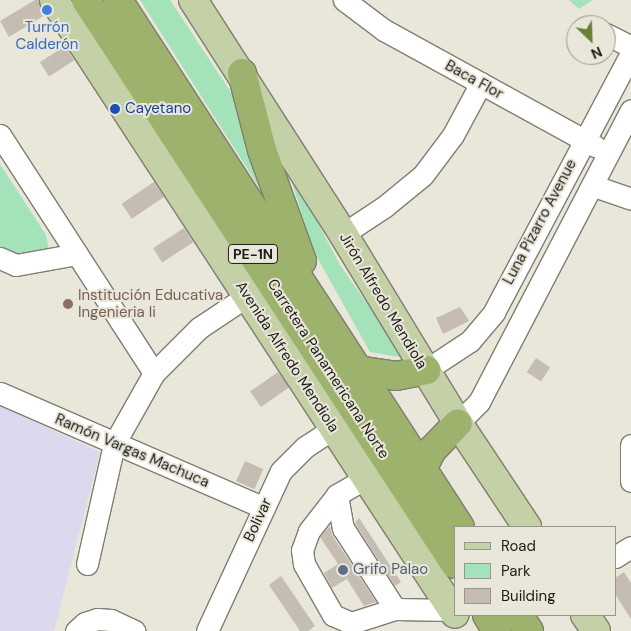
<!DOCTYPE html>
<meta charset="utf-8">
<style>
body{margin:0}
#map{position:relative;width:631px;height:631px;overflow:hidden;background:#e9e6da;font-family:"DM Sans",sans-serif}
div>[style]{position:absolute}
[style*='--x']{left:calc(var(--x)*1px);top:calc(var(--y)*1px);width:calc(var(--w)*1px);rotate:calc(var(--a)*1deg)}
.education>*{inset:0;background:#dcd9ef}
.green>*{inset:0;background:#a4e2ba}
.building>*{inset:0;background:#c5bcb2;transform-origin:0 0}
.roads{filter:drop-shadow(1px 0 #807d72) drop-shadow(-1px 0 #807d72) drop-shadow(0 1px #807d72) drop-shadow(0 -1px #807d72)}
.minor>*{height:21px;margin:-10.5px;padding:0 10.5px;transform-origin:10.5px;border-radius:10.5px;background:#fff}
.major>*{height:28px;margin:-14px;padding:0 14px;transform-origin:14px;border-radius:14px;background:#c4d1a7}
.highway>*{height:28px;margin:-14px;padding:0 14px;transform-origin:14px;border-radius:14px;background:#9db26c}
.dots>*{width:14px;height:14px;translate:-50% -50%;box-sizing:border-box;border:2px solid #e9e6da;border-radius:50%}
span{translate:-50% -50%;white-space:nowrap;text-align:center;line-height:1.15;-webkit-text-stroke:4px #e9e6da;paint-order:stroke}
.shield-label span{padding:1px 4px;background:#e9e6da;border:1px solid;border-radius:4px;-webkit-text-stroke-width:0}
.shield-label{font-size:14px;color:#1d1c18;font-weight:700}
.shop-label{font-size:15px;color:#366cbe}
.street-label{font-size:15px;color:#1d1c18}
.transit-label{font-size:15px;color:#164399}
.left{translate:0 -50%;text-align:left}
.education-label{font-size:15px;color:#785e54}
.service-label{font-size:15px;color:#4e5e75}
.legend{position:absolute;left:454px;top:526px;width:162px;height:90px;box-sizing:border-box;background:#e9e6da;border:1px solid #97958c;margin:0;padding:6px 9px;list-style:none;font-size:15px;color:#1d1c18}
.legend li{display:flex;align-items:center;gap:10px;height:25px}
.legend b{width:25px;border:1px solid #97958c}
.north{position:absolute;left:566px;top:15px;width:50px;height:50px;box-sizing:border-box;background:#e9e6da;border:1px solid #97958c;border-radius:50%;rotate:156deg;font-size:14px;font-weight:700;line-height:20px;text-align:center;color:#1d1c18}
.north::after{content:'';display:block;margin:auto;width:18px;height:22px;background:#688134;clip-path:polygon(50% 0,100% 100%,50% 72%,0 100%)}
</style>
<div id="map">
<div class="education">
<i style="clip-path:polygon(0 406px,100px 452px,54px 631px,0 631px)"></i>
</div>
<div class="green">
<i style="clip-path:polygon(140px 0,170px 0,234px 97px,275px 212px)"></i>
<i style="clip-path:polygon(569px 0,593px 0,579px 9px)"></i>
<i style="clip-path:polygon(285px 160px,340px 265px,405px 358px,370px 352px,313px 250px)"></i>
<i style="clip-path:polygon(0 164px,46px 235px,50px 255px,17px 254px,0 247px)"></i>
</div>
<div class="building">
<i style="clip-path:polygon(35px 0,39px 0,45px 15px,9px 37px,0 21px)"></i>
<i style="left:65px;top:46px;width:17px;height:30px;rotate:57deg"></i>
<i style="left:154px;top:182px;width:18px;height:39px;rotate:56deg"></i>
<i style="left:184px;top:228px;width:17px;height:37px;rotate:57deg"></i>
<i style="clip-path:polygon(460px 307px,469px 321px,443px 334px,436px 318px)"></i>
<i style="left:536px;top:358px;width:17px;height:17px;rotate:33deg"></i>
<i style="left:278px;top:372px;width:19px;height:34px;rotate:55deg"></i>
<i style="left:245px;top:461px;width:20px;height:22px;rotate:24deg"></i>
<i style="clip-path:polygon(359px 518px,401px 582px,395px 586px,355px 523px)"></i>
<i style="clip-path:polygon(330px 526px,332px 535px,376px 602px,364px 606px,347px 579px,332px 588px,324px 573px,338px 564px,320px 537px)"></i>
<i style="clip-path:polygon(624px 572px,631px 583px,631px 619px,615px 594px,615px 578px)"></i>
<i style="clip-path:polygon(281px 576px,315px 626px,308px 631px,300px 631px,269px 585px)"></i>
</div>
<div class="roads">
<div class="minor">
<i style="--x:344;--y:0;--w:50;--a:36.9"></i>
<i style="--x:384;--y:30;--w:241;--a:28.8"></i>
<i style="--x:606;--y:34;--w:28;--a:27"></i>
<i style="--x:0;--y:135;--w:283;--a:57.1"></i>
<i style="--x:594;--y:186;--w:39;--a:19"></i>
<i style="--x:343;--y:234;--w:49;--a:-33.4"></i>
<i style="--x:384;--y:207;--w:50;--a:-39.4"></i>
<i style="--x:423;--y:175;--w:50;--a:-53.1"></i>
<i style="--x:453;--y:135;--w:59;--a:-61.7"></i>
<i style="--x:0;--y:258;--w:17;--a:24"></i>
<i style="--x:16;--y:265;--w:62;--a:-10.2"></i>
<i style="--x:426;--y:370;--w:53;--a:-33.4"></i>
<i style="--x:470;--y:341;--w:38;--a:-50"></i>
<i style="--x:494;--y:312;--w:293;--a:-62.1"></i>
<i style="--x:0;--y:393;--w:288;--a:23.5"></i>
<i style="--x:458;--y:423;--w:30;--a:-45"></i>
<i style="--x:479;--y:402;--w:329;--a:-62.5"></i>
<i style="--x:631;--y:445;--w:36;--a:90"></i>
<i style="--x:366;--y:478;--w:34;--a:150"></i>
<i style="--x:337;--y:495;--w:34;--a:80"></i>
<i style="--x:343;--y:528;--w:96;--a:57.3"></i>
<i style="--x:395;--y:609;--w:58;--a:1"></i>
<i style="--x:337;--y:495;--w:46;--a:127.9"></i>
<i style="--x:309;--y:531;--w:20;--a:110"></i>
<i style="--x:302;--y:550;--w:14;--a:82"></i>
<i style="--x:304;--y:564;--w:59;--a:60.4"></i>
<i style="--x:333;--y:615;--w:20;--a:24"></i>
<i style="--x:351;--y:623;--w:46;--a:-17.7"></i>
<i style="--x:615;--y:557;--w:19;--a:-32"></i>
<i style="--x:87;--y:564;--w:123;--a:-77.3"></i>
<i style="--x:114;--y:444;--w:81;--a:-60.6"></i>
<i style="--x:154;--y:373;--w:64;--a:-45"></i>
<i style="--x:199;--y:328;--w:58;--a:-33.7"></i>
<i style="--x:76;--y:631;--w:12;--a:-42"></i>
<i style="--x:85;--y:623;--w:13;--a:-18"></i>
<i style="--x:97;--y:619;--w:14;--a:4"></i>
<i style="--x:111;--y:620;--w:26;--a:25"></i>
<i style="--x:207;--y:631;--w:176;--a:-65.2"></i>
<i style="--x:281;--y:471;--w:34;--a:-45"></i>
<i style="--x:305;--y:447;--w:33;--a:-33"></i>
</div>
<div class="major">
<i style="--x:54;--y:0;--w:733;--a:56.85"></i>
<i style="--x:193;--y:0;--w:278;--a:57.3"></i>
<i style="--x:343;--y:234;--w:221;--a:58.7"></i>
<i style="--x:458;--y:423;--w:125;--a:56.4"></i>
<i style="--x:585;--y:615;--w:19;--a:55"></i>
</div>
<div class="highway">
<i style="--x:86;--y:0;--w:674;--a:56.81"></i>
<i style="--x:118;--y:0;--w:628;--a:57.02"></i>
<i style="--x:242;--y:73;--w:80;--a:75.4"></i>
<i style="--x:262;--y:150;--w:118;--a:70.2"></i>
<i style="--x:358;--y:370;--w:38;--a:9"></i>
<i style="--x:396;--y:376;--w:31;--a:-11"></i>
<i style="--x:422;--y:469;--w:21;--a:-62"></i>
<i style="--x:432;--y:450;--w:37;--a:-46"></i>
<i style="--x:487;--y:615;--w:19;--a:58"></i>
<i style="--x:518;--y:615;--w:19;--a:55"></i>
</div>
</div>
<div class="dots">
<i style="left:47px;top:10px;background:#3f7fe0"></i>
<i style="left:115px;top:109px;background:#1a4fb4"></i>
<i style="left:68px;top:304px;background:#8d6e63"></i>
<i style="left:343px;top:570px;background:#5c6f8a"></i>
</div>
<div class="shield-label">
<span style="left:253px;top:254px">PE-1N</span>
</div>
<div class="shop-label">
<span style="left:47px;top:36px">Turrón<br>Calderón</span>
</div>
<div class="street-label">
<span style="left:474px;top:80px;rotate:29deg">Baca Flor</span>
<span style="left:540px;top:222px;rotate:-62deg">Luna Pizarro Avenue</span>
<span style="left:383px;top:301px;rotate:59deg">Jirón Alfredo Mendiola</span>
<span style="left:287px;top:357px;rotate:57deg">Avenida Alfredo Mendiola</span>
<span style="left:328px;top:369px;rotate:57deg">Carretera Panamericana Norte</span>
<span style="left:132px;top:451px;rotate:23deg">Ramón Vargas Machuca</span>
<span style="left:258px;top:520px;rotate:-65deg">Bolivar</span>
</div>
<div class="transit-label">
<span class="left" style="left:125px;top:109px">Cayetano</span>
</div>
<div class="education-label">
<span class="left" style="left:78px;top:304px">Institución Educativa<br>Ingenieria Ii</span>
</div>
<div class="service-label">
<span class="left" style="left:353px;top:570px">Grifo Palao</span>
</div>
<ul class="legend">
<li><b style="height:6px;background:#c4d1a7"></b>Road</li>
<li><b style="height:14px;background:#a4e2ba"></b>Park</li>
<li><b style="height:14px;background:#c5bcb2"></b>Building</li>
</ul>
<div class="north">N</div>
</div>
